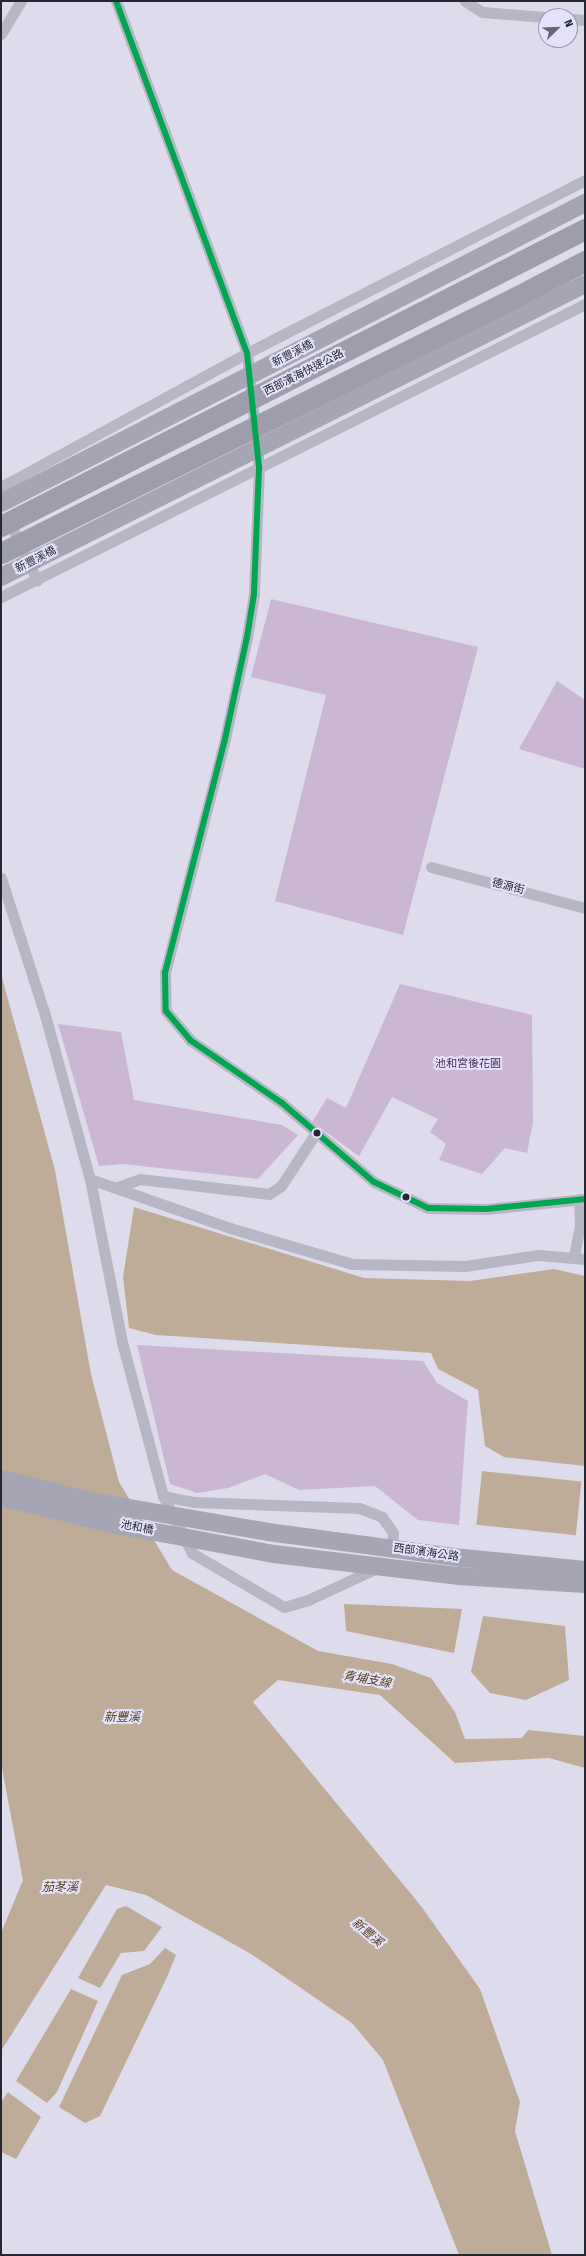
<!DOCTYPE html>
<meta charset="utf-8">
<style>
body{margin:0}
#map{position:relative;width:586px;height:2256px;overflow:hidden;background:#dedcec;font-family:"Fira Sans Condensed","Noto Sans TC",sans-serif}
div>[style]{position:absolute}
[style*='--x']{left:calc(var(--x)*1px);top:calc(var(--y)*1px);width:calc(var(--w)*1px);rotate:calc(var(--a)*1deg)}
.green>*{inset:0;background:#cbb6d4}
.water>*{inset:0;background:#beac98;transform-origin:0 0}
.street>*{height:11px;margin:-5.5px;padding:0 5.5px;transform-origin:5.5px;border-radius:5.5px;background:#b6b6c4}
.primary>*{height:18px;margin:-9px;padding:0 9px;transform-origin:9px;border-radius:9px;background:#a5a5b3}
.highway>*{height:21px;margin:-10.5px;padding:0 10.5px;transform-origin:10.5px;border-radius:10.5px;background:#9d9dab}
.primary-bridge>*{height:18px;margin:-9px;padding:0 9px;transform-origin:9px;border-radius:9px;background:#a5a5b3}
.highway-bridge>*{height:21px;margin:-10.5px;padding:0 10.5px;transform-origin:10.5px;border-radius:10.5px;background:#9d9dab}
.bus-1>*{height:6px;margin:-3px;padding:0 3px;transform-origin:3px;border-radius:3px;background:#00a651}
.dots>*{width:11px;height:11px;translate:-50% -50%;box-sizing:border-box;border:2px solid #e4e2fa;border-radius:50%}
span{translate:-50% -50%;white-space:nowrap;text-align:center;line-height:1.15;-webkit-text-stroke:4px #e4e2fa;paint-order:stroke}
.street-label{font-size:11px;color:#252734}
.park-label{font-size:11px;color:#4f2754}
.water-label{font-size:12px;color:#573e18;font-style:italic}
.frame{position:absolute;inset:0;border:2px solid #252734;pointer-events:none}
.north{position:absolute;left:538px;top:8px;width:40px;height:40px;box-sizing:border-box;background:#e4e2fa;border:1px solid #9897ab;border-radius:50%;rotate:67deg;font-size:11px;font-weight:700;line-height:16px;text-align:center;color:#252734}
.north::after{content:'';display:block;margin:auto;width:14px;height:18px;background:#666674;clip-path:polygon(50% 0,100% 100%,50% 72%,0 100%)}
</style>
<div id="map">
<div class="green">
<i style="clip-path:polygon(271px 599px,478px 647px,403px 935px,275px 901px,326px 695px,251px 677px)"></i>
<i style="clip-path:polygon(557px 681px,585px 700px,585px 769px,519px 749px)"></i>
<i style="clip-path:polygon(400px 984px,532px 1015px,533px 1122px,527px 1153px,505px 1148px,482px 1174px,439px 1160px,446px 1144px,430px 1132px,438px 1119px,392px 1097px,359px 1156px,312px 1122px,327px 1098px,346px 1108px)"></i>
<i style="clip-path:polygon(58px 1024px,121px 1032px,134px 1100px,282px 1125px,298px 1135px,258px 1179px,123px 1164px,99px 1166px)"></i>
<i style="clip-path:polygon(137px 1345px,423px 1361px,437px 1383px,468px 1401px,459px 1525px,418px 1520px,375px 1486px,299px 1490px,265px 1474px,228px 1488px,197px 1493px,170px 1484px)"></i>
</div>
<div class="water">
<i style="clip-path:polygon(1px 974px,55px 1170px,91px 1374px,119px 1482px,172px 1570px,318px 1651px,392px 1664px,431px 1678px,455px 1712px,465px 1739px,522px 1738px,528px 1730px,585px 1736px,585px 1768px,549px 1758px,455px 1763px,380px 1695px,278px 1680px,253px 1702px,421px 1906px,480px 1989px,520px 2102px,515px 2131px,552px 2255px,459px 2255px,383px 2060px,352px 2023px,251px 1954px,146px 1895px,106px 1885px,1px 2051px,1px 1933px,23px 1880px,1px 1763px)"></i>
<i style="clip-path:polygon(134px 1207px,364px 1278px,470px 1281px,554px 1269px,585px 1276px,585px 1466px,504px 1457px,485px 1446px,478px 1390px,438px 1369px,431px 1353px,156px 1335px,129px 1328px,123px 1277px)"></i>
<i style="left:482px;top:1471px;width:100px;height:54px;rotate:6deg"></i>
<i style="clip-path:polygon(344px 1604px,462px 1609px,454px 1653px,346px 1631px)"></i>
<i style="clip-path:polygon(483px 1616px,565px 1626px,569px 1680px,526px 1700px,490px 1693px,471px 1672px)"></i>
<i style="clip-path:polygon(126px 1906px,162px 1927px,144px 1951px,121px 1953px,100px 1988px,78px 1978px,117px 1909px)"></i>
<i style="clip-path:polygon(165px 1948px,176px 1955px,167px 1977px,100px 2116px,85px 2123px,59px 2107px,122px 1975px,150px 1964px)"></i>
<i style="clip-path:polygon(71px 1989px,98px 2001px,57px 2092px,47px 2103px,16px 2081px)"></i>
<i style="clip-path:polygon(8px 2092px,41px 2117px,16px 2159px,1px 2152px,1px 2102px)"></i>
</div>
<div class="street">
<i style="--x:116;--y:1;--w:376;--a:69.6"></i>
<i style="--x:247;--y:353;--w:116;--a:84"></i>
<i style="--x:259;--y:468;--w:126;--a:92.3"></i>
<i style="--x:254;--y:594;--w:44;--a:99.2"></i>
<i style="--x:247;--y:637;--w:104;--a:102.2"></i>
<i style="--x:225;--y:739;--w:241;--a:104.4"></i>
<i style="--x:165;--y:972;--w:39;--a:89"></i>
<i style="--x:166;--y:1011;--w:38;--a:50"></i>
<i style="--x:190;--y:1040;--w:112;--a:34.4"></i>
<i style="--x:282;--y:1103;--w:121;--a:40.7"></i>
<i style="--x:374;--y:1182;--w:60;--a:25.7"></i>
<i style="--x:428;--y:1208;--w:58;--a:1"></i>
<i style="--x:486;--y:1209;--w:100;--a:-5.8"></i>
<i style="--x:465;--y:1;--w:20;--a:33"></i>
<i style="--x:482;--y:12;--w:64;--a:4.5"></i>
<i style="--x:570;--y:19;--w:15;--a:4"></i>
<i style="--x:1;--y:34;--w:39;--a:-59"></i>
<i style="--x:1;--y:487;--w:280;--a:-28.6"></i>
<i style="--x:247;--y:353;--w:380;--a:-27.1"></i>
<i style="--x:8;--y:519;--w:68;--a:64.6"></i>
<i style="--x:1;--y:597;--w:653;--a:-26.64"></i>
<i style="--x:431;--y:867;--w:159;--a:14.9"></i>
<i style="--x:1;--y:878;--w:144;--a:72.2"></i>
<i style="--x:45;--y:1015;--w:170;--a:74.7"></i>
<i style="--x:90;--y:1179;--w:148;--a:19.3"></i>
<i style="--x:230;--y:1228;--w:127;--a:16.4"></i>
<i style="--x:352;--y:1264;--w:113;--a:1"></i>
<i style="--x:465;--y:1266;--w:74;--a:-8.6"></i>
<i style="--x:538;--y:1255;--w:47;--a:4.9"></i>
<i style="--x:90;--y:1179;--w:166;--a:78.9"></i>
<i style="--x:122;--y:1342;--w:159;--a:75.1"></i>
<i style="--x:163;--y:1496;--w:64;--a:63"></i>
<i style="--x:192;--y:1553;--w:107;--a:30.4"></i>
<i style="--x:284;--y:1607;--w:25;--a:-16"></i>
<i style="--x:308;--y:1600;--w:76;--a:-24.9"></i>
<i style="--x:118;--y:1187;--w:23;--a:-20"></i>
<i style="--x:140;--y:1179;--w:130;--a:6.6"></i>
<i style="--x:269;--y:1194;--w:14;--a:-34"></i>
<i style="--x:281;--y:1186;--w:62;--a:-56.8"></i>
<i style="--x:574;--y:1256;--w:33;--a:-79"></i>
<i style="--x:580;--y:1224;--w:25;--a:-92"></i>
<i style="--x:163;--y:1496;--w:33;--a:11"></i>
<i style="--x:195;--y:1502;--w:164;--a:2.1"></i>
<i style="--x:359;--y:1508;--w:25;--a:21"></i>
<i style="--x:382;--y:1517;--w:19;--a:55"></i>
<i style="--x:393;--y:1533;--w:15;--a:94"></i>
</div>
<div class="primary">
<i style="--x:268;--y:1532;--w:197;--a:7.6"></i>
<i style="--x:463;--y:1558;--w:123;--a:5.6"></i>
<i style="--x:274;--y:1554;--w:185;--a:6.8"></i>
<i style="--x:458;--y:1576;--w:127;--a:3.6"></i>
</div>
<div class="highway">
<i style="--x:518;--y:296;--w:76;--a:-27.6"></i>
</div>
<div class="primary-bridge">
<i style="--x:1;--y:503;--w:657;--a:-27.19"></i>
<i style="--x:1;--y:577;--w:653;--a:-26.64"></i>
<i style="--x:1;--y:1479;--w:91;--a:14"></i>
<i style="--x:89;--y:1501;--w:182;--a:9.8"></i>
<i style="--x:1;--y:1497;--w:114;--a:13.7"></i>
<i style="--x:112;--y:1524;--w:165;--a:10.5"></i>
</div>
<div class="highway-bridge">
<i style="--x:1;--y:526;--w:655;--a:-26.96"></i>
<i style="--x:1;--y:553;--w:577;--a:-26.43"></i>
</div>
<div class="bus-1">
<i style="--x:116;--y:1;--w:376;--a:69.6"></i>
<i style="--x:247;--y:353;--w:116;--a:84"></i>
<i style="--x:259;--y:468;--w:126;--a:92.3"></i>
<i style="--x:254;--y:594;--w:44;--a:99.2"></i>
<i style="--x:247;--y:637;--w:104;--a:102.2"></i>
<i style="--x:225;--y:739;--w:241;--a:104.4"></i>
<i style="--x:165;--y:972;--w:39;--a:89"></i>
<i style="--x:166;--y:1011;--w:38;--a:50"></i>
<i style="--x:190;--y:1040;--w:112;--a:34.4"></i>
<i style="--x:282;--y:1103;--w:121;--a:40.7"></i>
<i style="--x:374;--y:1182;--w:60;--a:25.7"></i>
<i style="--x:428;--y:1208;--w:58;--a:1"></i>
<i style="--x:486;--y:1209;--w:100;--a:-5.8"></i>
</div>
<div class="dots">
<i style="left:317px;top:1133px;background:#252734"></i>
<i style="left:406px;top:1197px;background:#252734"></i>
</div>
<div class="street-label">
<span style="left:293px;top:354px;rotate:-27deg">新豐溪橋</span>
<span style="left:304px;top:373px;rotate:-27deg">西部濱海快速公路</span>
<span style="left:36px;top:560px;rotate:-27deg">新豐溪橋</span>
<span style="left:508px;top:887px;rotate:14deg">德源街</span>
<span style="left:137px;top:1528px;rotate:11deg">池和橋</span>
<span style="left:426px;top:1553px;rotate:8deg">西部濱海公路</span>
</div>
<div class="park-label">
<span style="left:468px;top:1064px">池和宮後花園</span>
</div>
<div class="water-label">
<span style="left:367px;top:1680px;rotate:10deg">青埔支線</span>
<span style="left:122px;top:1718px">新豐溪</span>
<span style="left:60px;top:1888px">茄苳溪</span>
<span style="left:367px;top:1933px;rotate:40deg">新豐溪</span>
</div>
<div class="frame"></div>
<div class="north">N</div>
</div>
